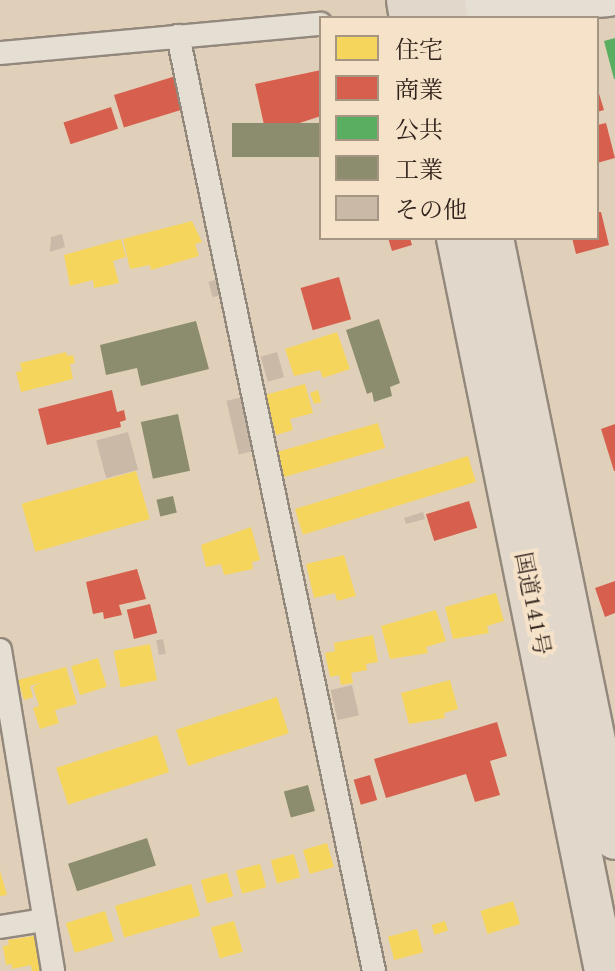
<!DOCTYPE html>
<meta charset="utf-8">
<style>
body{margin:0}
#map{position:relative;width:615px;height:971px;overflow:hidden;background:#e0d0ba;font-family:"Old Standard TT","Noto Serif JP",serif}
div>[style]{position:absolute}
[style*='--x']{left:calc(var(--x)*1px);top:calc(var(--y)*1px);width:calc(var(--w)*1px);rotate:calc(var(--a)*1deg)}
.homes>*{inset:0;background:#f6d55c;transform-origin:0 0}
.shops>*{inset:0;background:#d6604d;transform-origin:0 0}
.public>*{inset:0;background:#5aae61}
.industry>*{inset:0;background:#8c8c6e;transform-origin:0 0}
.building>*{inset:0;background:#cbb9a8;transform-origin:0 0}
.roads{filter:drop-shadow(2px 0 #93887c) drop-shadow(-2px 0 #93887c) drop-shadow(0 2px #93887c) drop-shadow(0 -2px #93887c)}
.street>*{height:22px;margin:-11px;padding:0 11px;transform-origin:11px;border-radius:11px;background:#e5ded3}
.secondary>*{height:32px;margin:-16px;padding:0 16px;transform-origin:16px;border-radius:16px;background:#e5ded3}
.highway>*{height:40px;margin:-20px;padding:0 20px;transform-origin:20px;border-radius:20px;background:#e1d8cb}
span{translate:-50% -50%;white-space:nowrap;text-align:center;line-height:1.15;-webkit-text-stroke:8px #f5e2c8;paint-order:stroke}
.street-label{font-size:22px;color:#2e211b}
.legend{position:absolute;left:319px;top:16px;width:280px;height:224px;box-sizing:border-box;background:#f5e2c8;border:2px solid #a59583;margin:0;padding:10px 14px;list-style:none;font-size:24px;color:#2e211b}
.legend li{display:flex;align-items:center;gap:16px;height:40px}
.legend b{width:40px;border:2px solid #a59583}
</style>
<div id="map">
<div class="homes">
<i style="clip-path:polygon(192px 221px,202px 242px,195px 244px,199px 256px,151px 270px,150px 265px,130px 269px,123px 239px)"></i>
<i style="clip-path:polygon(121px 239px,126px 257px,113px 261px,119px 283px,94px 288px,93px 280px,70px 286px,64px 255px)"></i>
<i style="clip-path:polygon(337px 332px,350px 369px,323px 378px,320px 370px,294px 376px,285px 349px)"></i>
<i style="clip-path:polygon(66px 352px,67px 356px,73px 355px,75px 363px,70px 364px,73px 379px,21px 392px,16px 372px,22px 371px,20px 363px)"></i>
<i style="clip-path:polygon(305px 384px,313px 413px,290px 419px,293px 430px,276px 435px,265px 395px)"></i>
<i style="clip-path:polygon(318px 390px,321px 402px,314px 404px,310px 393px)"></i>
<i style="left:378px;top:423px;width:26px;height:105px;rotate:74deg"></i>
<i style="left:468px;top:456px;width:27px;height:181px;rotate:73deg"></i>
<i style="left:136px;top:471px;width:50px;height:119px;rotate:74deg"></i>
<i style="clip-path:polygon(251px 527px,260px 560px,252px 562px,253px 569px,224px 575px,221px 564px,206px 567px,201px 545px)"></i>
<i style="clip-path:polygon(344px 555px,356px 596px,337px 601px,335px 593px,314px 598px,306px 564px)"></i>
<i style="clip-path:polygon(496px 593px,504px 621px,487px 626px,489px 633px,453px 639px,445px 607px)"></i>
<i style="clip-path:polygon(436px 610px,446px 641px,426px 647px,428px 653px,390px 659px,381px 626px)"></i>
<i style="clip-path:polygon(373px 635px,378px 662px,366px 664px,367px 670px,351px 673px,353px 683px,341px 685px,339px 675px,330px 677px,325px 653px,335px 651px,334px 643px)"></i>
<i style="left:150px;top:644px;width:37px;height:37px;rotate:79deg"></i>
<i style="left:98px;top:658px;width:30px;height:28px;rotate:73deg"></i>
<i style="clip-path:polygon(66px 667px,77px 704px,55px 710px,59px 723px,40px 729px,33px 708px,39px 706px,33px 687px,40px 683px,30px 686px,33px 697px,24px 700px,18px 680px)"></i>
<i style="clip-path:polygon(450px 680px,458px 709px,444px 713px,445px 718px,409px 724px,401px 693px)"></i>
<i style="left:277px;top:697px;width:38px;height:106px;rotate:72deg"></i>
<i style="left:157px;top:735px;width:39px;height:106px;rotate:72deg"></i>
<i style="left:327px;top:843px;width:25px;height:25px;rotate:74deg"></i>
<i style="left:294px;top:854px;width:24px;height:24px;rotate:75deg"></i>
<i style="left:260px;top:864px;width:24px;height:25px;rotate:75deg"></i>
<i style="clip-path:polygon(0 871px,7px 895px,0 896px)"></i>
<i style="left:227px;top:873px;width:24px;height:27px;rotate:75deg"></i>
<i style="left:191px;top:884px;width:33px;height:79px;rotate:74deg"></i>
<i style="left:513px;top:901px;width:24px;height:34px;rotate:73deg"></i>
<i style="left:105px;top:911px;width:31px;height:41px;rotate:73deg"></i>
<i style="left:234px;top:921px;width:32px;height:24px;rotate:74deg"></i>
<i style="left:445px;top:921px;width:10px;height:14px;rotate:73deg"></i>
<i style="left:417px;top:929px;width:24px;height:30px;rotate:75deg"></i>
<i style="clip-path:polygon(34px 936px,38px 957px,47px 955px,50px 971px,32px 971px,31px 965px,12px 969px,12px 964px,6px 965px,3px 946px,9px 945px,8px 940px)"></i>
</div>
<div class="shops">
<i style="clip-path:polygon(321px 70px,321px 116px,266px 134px,255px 84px)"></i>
<i style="left:179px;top:75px;width:34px;height:68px;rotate:73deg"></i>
<i style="clip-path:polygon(597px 87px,604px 110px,597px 112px)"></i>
<i style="left:111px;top:107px;width:23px;height:50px;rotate:72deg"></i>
<i style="clip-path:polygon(606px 123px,615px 158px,597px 163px,597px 125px)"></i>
<i style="clip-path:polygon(597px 212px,601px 212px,609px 245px,576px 254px,572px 238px,597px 238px)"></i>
<i style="clip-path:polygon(388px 238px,410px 238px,412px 245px,392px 251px)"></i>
<i style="left:339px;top:277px;width:44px;height:40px;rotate:74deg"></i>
<i style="clip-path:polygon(112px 390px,117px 412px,124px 410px,126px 420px,120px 422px,121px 427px,47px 445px,38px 409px)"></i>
<i style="clip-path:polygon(615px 424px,615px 471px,614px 471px,601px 429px)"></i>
<i style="left:469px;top:501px;width:28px;height:45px;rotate:73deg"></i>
<i style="clip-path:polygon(137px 569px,146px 599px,119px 605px,122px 615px,104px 619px,103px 612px,93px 614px,86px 582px)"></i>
<i style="clip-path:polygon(615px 581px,615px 613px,605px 617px,595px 588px)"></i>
<i style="left:150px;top:604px;width:30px;height:24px;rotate:76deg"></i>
<i style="clip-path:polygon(497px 722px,507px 756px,490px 761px,500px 795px,475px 802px,466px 774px,386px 798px,374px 759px)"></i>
<i style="left:370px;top:775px;width:26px;height:17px;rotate:74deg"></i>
</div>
<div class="public">
<i style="clip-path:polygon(615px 38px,615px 79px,614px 79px,604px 41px)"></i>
</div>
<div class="industry">
<i style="left:321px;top:123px;width:34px;height:89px;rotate:90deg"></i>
<i style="clip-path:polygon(379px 319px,400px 383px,390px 387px,392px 396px,374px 402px,372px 392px,367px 394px,346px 330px)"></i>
<i style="clip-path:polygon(196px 321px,209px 369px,141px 386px,137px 368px,106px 375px,100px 345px)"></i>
<i style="left:178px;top:414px;width:58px;height:38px;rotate:78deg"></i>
<i style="left:173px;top:496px;width:17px;height:17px;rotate:77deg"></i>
<i style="left:308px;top:785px;width:27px;height:25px;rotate:75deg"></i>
<i style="left:147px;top:838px;width:29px;height:83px;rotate:72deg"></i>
</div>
<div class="building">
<i style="clip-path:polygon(62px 234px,65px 247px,50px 252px,51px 237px)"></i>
<i style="left:219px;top:279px;width:16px;height:11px;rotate:75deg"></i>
<i style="left:277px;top:352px;width:26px;height:17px;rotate:74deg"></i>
<i style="left:243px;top:397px;width:55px;height:17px;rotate:77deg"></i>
<i style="left:128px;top:432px;width:39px;height:33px;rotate:75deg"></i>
<i style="clip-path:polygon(423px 512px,425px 519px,406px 524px,404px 518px)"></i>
<i style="left:163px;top:639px;width:15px;height:7px;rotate:79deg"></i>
<i style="left:352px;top:685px;width:31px;height:22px;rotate:77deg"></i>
</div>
<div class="roads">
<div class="street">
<i style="--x:178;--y:36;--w:955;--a:78.16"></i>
<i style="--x:0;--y:53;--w:322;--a:-5.2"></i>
<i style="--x:0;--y:650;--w:325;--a:80.6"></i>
<i style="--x:0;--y:927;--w:45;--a:-9"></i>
</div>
<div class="secondary">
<i style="--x:447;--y:13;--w:162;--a:-4.6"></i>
</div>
<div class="highway">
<i style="--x:407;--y:0;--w:18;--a:81"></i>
<i style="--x:445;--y:0;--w:18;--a:81"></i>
<i style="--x:457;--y:238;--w:748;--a:78.58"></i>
<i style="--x:493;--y:238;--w:613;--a:78.53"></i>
</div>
</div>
<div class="street-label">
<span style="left:531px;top:604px;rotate:79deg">国道141号</span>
</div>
<ul class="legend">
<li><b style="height:22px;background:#f6d55c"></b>住宅</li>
<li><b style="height:22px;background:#d6604d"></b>商業</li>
<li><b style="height:22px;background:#5aae61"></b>公共</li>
<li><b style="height:22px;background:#8c8c6e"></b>工業</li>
<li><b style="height:22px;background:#cbb9a8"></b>その他</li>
</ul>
</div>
